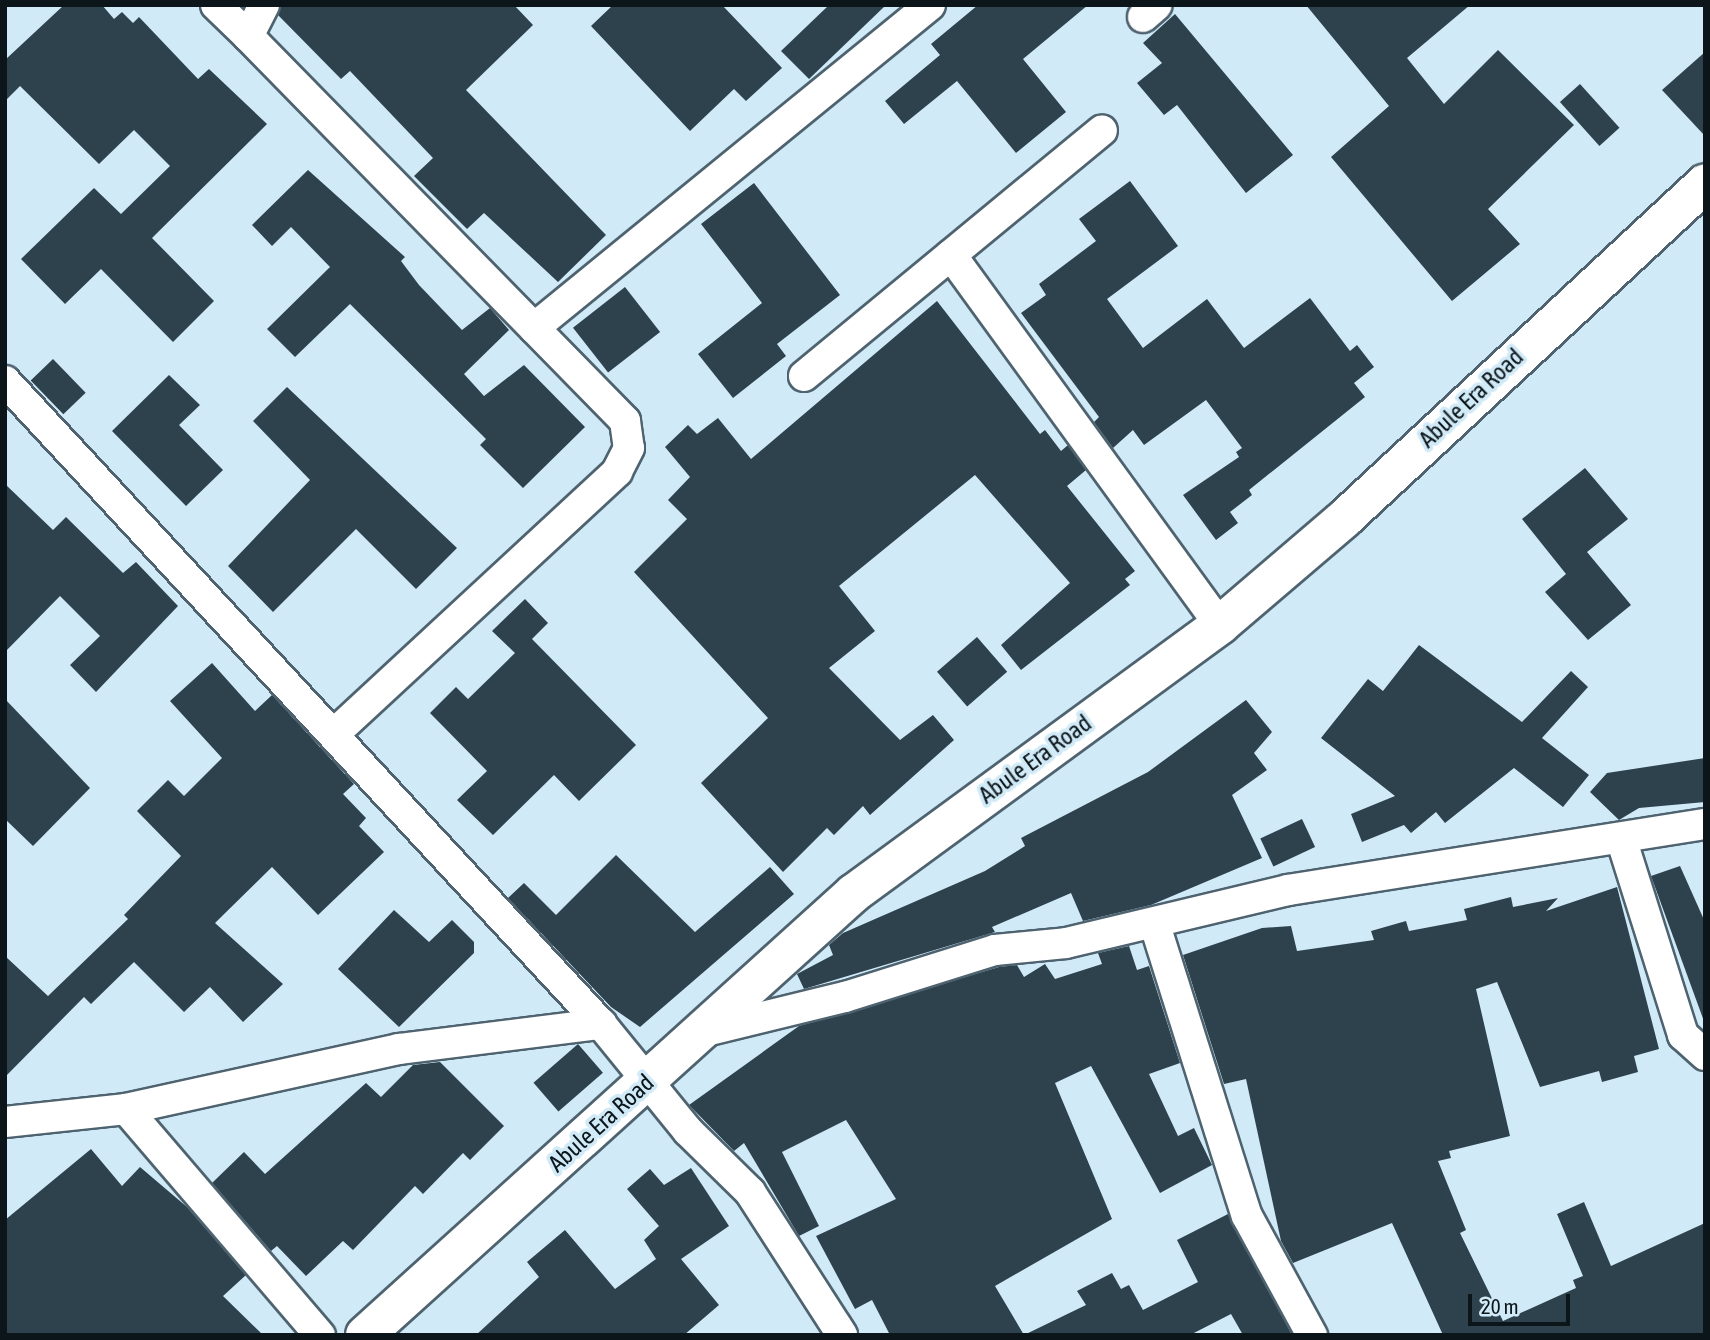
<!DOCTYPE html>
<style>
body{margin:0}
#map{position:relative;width:1710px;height:1340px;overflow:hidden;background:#d1eaf7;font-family:"Asap Condensed",sans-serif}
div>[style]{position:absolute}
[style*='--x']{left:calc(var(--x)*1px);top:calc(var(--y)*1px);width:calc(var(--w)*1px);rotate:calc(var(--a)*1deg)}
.building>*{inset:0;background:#2d424d;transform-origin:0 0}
.roads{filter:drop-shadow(2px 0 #4e636f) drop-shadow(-2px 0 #4e636f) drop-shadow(0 2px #4e636f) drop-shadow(0 -2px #4e636f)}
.street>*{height:30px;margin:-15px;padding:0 15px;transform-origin:15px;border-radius:15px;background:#fff}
.secondary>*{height:38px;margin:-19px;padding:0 19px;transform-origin:19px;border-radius:19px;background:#fff}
span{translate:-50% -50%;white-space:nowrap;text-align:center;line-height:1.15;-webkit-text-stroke:7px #d1eaf7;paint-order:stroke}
.street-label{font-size:24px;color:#0c151a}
.frame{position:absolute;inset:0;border:7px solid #0c151a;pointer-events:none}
.scale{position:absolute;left:1468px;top:1294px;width:102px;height:32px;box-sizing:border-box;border:4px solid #0c151a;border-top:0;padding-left:9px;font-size:21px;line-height:24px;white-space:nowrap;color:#0c151a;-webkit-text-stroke:5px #d1eaf7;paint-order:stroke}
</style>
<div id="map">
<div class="building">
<i style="clip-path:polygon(64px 5px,102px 5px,114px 19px,122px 12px,133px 23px,139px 17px,198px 79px,209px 69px,267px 124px,152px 238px,214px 301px,173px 342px,101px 269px,65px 304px,21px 259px,94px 188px,121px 214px,170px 166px,134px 130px,99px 164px,20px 86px,5px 101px,5px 60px)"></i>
<i style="clip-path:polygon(281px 5px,514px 5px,533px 25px,466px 90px,606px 235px,558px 282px,484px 213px,467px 229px,414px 176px,433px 158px,350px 71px,341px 79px,278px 15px)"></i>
<i style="clip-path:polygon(613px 5px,722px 5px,782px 68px,746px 101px,734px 89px,690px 131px,591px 26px)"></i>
<i style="clip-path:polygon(829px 5px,886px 5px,809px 79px,781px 51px)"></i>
<i style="clip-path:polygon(978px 5px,1088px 5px,1023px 59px,1066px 112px,1016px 153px,957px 81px,904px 124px,885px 101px,940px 55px,931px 44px)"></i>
<i style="clip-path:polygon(1306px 5px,1470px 5px,1407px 58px,1444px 104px,1498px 50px,1574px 125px,1488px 209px,1520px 244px,1452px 301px,1331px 157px,1389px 106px)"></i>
<i style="clip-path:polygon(1175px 14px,1293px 155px,1246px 193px,1177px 105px,1164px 115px,1137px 83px,1162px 63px,1143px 43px)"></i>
<i style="clip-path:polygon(1705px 52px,1705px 136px,1662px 90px)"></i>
<i style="left:1580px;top:84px;width:59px;height:27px;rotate:48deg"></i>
<i style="clip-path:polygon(308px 170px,405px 257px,401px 261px,419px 285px,462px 330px,490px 308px,509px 330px,464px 374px,484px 396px,524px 365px,585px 427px,523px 488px,480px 445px,486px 439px,350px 304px,295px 357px,267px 329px,330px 267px,291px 227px,272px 246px,252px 225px)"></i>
<i style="clip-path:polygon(1130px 181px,1178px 246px,1107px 299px,1143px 348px,1207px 299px,1244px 348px,1310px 298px,1350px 351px,1357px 345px,1374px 367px,1354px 383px,1365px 397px,1249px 490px,1252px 495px,1230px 512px,1238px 523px,1216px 540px,1183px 495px,1239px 457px,1236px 452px,1242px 448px,1206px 400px,1144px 445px,1133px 430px,1113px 448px,1094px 422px,1099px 417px,1021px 313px,1046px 295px,1039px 284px,1096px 241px,1079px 219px)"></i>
<i style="clip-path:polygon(754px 183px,840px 295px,777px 344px,786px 356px,733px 398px,698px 354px,762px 303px,701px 224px)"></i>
<i style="left:625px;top:287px;width:57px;height:66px;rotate:52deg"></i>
<i style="clip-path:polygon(937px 301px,1040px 434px,1045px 430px,1061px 451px,1068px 445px,1086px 470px,1067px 486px,1135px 571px,1125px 579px,1130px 585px,1021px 670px,1001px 645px,1070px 583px,975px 475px,839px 586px,875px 631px,829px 668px,900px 740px,933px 715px,954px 740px,870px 815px,863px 806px,834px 835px,827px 828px,783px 872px,701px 783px,768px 718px,634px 572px,687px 519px,668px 500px,690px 477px,665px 447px,688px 425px,697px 434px,718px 418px,751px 459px)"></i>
<i style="left:53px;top:359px;width:47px;height:31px;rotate:46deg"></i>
<i style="clip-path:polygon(169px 375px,200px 405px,179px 425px,223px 470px,186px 506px,112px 431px)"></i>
<i style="clip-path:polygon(287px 387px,457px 548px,416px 589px,356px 529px,273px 612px,228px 566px,310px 480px,253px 421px)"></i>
<i style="clip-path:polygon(1585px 468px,1628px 519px,1587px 552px,1631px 605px,1588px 640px,1545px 592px,1566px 574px,1522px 519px)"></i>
<i style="clip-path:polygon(5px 484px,53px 530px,66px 517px,123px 573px,136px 562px,178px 606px,96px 692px,70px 665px,100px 636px,60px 596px,5px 652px)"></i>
<i style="clip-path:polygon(525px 599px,548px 623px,532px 639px,636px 745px,579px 801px,554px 775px,493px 835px,457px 800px,487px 771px,430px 713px,456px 687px,468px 699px,515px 653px,492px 631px)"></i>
<i style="left:977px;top:637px;width:46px;height:53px;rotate:49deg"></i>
<i style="clip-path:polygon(1419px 645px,1522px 722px,1571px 671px,1588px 687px,1542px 738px,1589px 775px,1563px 807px,1514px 768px,1445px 823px,1436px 812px,1411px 833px,1404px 825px,1362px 842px,1351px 814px,1395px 796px,1321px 738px,1368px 679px,1383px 691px)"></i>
<i style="clip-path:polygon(212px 663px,255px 711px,272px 695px,354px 784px,343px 794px,366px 818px,359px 826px,384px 852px,318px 915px,272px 867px,215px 923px,283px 984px,243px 1022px,210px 987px,184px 1012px,134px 962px,91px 1004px,84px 997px,5px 1077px,5px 956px,48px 996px,128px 919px,124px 915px,181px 856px,137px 811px,168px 780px,184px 796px,222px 758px,170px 701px)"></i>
<i style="clip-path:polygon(5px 699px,90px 788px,33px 846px,5px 819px)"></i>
<i style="clip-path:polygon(1246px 700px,1272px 732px,1254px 753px,1267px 770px,1232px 795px,1262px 858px,1151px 905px,1083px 921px,1071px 893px,992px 927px,995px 932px,804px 989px,797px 974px,833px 955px,829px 945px,843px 933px,985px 871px,1025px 846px,1021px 838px,1148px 772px)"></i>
<i style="clip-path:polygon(1705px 758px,1705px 802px,1639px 808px,1619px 820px,1590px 792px,1607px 773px)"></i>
<i style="left:1302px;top:819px;width:31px;height:46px;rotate:65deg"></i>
<i style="clip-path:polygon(616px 855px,695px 932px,770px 867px,794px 894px,640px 1027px,611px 1007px,508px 898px,524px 883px,556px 915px)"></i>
<i style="clip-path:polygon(1680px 866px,1705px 922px,1705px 1024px,1651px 876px)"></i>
<i style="clip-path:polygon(1617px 887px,1659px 1049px,1634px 1056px,1638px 1072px,1602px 1082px,1599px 1071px,1540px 1087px,1497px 982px,1476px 989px,1510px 1136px,1449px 1151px,1451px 1158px,1438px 1161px,1466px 1230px,1460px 1233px,1503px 1321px,1576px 1288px,1573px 1280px,1583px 1276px,1557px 1214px,1584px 1202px,1611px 1266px,1705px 1223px,1705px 1335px,1443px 1335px,1392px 1223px,1293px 1263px,1281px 1241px,1246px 1079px,1224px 1084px,1183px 955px,1262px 928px,1291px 926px,1297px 951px,1374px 940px,1371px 931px,1406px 921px,1409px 931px,1467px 920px,1464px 909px,1511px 897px,1513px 907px,1558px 898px,1546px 911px)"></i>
<i style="clip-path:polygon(394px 910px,429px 942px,452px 920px,474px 942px,474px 953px,399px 1027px,338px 969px)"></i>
<i style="clip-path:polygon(1129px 946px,1137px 970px,1149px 966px,1180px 1063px,1149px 1074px,1178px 1136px,1194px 1128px,1212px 1165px,1160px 1193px,1091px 1066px,1055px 1083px,1112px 1219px,995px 1286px,1024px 1335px,890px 1335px,872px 1300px,855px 1309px,816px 1236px,896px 1199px,846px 1120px,782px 1152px,819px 1226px,799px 1236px,744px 1143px,734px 1151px,689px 1105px,799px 1026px,999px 967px,1017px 965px,1024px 977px,1045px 964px,1055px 979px,1102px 964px,1098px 953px)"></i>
<i style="left:578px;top:1044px;width:38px;height:59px;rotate:49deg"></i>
<i style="clip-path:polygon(440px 1062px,504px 1126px,470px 1160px,463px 1153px,423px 1194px,415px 1186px,353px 1250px,343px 1241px,306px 1276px,277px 1246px,271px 1251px,212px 1183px,244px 1152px,265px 1174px,366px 1083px,381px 1097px,413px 1065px)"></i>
<i style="clip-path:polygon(91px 1149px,122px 1186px,140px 1167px,187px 1207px,246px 1275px,223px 1296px,263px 1335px,5px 1335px,5px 1220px)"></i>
<i style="clip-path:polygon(691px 1168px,729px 1226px,681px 1259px,719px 1305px,684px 1335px,476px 1335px,539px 1277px,527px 1262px,565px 1230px,615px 1289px,656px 1259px,644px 1240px,659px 1226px,627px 1189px,650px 1169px,664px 1185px)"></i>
<i style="clip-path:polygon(1228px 1214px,1292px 1335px,1243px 1335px,1231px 1314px,1190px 1335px,1024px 1335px,1086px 1305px,1077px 1291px,1112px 1273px,1121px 1289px,1129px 1285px,1143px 1310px,1198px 1282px,1177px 1240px)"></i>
</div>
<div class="roads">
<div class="street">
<i style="--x:216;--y:5;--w:45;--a:44.1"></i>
<i style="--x:264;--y:5;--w:35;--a:117"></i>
<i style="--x:248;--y:36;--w:539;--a:45.6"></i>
<i style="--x:625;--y:421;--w:27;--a:82"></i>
<i style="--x:629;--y:448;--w:27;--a:117"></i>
<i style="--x:617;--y:472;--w:384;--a:137.2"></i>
<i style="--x:1143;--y:17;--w:18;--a:-41"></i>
<i style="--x:951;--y:255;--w:457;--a:54"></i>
<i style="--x:534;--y:328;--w:511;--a:-39.2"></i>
<i style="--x:804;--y:376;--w:386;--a:-39.5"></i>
<i style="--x:5;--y:381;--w:877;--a:47.17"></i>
<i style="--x:1621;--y:838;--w:207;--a:72.5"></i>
<i style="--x:1683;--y:1035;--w:30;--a:42"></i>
<i style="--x:1155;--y:925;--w:305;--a:72.5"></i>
<i style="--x:1247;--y:1216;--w:136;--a:61.4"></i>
<i style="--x:701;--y:1032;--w:148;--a:-13.7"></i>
<i style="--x:845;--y:997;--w:157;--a:-17.4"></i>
<i style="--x:995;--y:950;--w:71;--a:-5.6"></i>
<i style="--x:1066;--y:943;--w:228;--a:-13.4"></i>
<i style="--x:1288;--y:890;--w:422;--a:-9"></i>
<i style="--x:126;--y:1109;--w:298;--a:49.4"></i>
<i style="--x:5;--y:1122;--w:122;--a:-6.1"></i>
<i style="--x:126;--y:1109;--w:280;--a:-12.4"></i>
<i style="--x:399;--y:1049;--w:204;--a:-7.1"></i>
<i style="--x:601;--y:1024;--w:138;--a:50.9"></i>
<i style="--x:688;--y:1131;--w:87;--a:44.5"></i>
<i style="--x:750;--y:1192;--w:170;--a:57.2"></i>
</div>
<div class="secondary">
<i style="--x:365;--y:1335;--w:659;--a:-42.11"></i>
<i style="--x:854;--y:893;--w:454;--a:-36.2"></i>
<i style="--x:1220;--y:625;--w:163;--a:-40.5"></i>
<i style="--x:1344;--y:519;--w:493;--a:-42.9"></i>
</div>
</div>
<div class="street-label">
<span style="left:1471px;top:398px;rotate:-43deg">Abule Era Road</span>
<span style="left:1035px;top:759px;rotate:-36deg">Abule Era Road</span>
<span style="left:601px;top:1123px;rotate:-42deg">Abule Era Road</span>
</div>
<div class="frame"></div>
<div class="scale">20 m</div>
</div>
